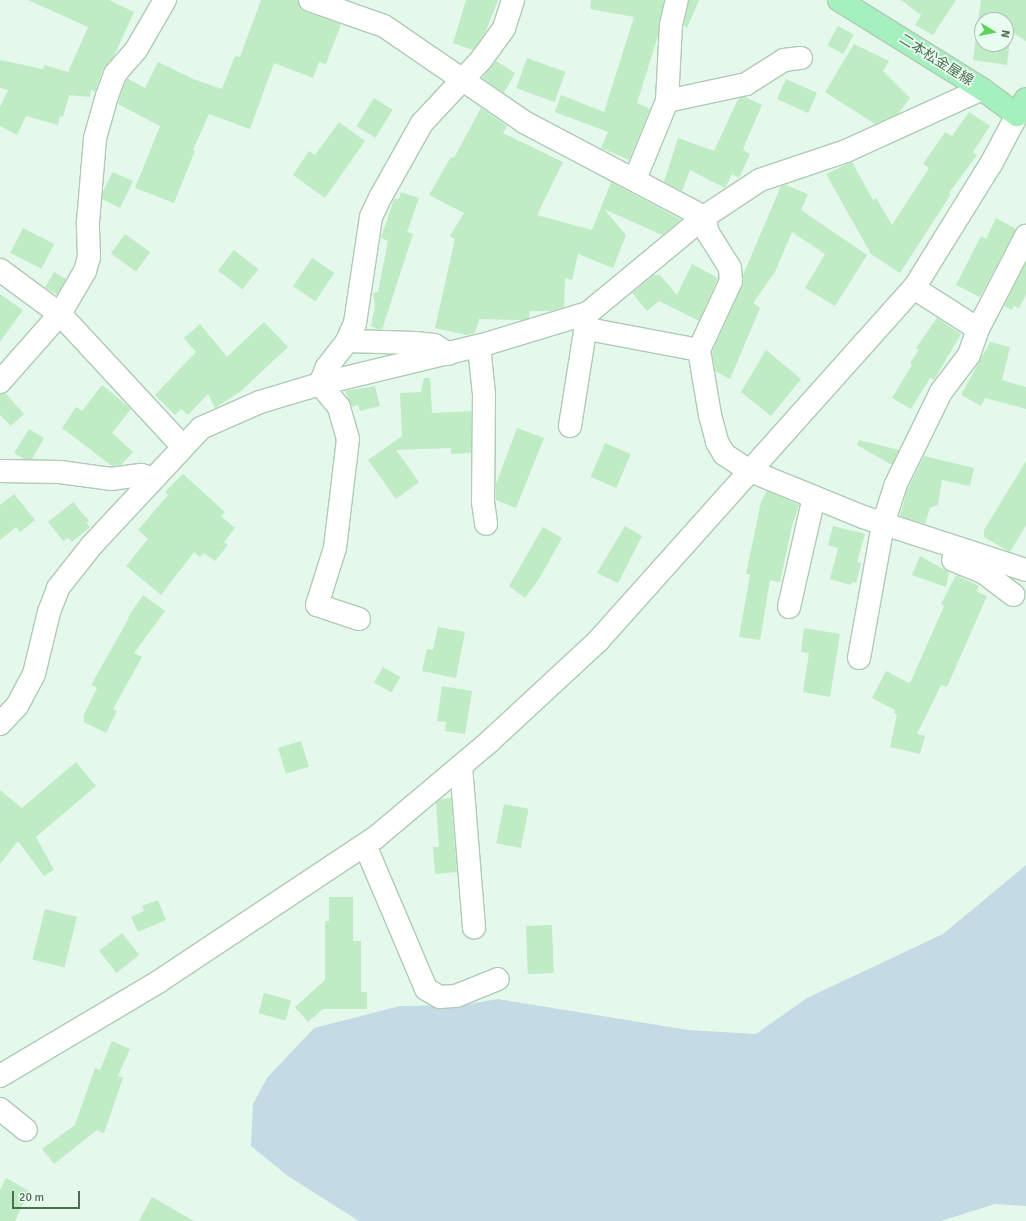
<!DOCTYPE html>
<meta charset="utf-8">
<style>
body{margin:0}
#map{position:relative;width:1026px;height:1221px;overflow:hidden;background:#e4f9eb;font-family:Signika,"Noto Sans JP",sans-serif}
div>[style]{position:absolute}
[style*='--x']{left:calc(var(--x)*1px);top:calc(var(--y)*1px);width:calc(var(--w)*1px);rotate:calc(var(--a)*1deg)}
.green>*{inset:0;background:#c4dae4}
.building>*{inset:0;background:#bfebc5;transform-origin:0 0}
.roads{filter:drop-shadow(1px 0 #afcbb4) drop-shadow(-1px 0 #afcbb4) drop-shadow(0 1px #afcbb4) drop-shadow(0 -1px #afcbb4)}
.minor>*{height:22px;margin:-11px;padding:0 11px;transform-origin:11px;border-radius:11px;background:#fff}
.tertiary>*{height:22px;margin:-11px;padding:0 11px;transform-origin:11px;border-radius:11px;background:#fff}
.primary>*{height:22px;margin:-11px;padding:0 11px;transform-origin:11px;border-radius:11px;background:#a4f0bf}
span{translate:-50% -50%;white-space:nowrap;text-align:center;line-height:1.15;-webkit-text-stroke:3.5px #e9fcf0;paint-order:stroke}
.street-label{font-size:14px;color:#4d6e50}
.north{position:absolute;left:974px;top:12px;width:40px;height:40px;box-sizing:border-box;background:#e9fcf0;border:1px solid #abc3b0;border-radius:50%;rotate:100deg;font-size:11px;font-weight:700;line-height:16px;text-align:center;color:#4d6e50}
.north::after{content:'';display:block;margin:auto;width:14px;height:18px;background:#5dd457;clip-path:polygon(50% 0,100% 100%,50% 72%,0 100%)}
.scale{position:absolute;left:12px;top:1191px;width:68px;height:18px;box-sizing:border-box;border:2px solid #4d6e50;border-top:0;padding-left:5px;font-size:12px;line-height:14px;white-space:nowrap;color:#4d6e50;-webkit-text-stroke:3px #e9fcf0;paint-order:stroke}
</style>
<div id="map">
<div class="green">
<i style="clip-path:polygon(1026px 865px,1026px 1206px,995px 1204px,941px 1221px,359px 1221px,288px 1176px,251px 1146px,253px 1104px,267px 1078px,314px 1028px,400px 1006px,463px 1005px,498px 999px,688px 1030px,756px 1034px,807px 998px,943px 934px)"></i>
</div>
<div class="building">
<i style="clip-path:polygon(28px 0,109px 0,134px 12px,114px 56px,103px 69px,95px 92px,91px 89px,90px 97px,69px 95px,63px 117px,60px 116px,58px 125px,26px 116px,17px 135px,0 126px,0 107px,8px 90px,0 88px,0 60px,43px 69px,44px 65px,68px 72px,88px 27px)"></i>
<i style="clip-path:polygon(261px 0,298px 0,300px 8px,306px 12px,341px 24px,326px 64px,319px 62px,313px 78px,274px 63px,250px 129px,209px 114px,193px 150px,195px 151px,174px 203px,135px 188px,160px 126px,118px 104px,126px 80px,128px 79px,145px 88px,158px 62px,193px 79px,222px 89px,235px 56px,240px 57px)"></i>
<i style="clip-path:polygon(466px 0,498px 0,485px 33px,473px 50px,453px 43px)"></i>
<i style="clip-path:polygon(591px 0,664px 0,658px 36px,637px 103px,650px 109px,629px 160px,601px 148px,608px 132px,555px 112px,561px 95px,604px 112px,634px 17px,590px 9px)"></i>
<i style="clip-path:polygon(689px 0,699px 0,687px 28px,684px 25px)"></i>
<i style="clip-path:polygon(901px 0,956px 0,933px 35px,915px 25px,921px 15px)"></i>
<i style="clip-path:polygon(evenodd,981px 0,1026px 0,1026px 41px,1011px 32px,1007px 65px,973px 60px,981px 0,982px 20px,1006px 20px,1006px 44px,982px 44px,982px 20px)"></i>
<i style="left:838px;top:26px;width:18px;height:22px;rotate:29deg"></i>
<i style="clip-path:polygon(854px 44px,889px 61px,883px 71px,910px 98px,898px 114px,875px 124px,825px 92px)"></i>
<i style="left:527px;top:58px;width:41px;height:32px;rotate:20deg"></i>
<i style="clip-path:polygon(496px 61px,515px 73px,504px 93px,482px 78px)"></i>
<i style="left:786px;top:79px;width:34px;height:22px;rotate:24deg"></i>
<i style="clip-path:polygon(745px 97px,762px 105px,745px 144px,743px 150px,750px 154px,739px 178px,732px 174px,725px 188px,690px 170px,682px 191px,664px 182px,678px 138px,714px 151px,738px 99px)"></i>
<i style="left:374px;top:98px;width:22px;height:33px;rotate:32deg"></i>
<i style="clip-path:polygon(481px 108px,507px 126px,503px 133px,563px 162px,537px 215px,592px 230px,611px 182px,680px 219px,679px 222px,662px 235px,604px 209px,626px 235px,613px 268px,578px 254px,572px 280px,565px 278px,564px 307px,551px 311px,530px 311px,529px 318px,523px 320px,479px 319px,475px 333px,467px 335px,435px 328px,455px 239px,450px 236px,464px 213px,429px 195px,451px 157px,454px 158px)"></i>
<i style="clip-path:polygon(969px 112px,990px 126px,973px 152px,977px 155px,949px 193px,951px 194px,900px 273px,871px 254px,826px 174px,852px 162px,873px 200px,876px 198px,892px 225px,929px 168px,923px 164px,945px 132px,952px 136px)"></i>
<i style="clip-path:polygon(339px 122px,365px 141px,325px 198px,293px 175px,309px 151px,315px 155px)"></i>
<i style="clip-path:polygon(113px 172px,133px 181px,120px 208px,102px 199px,103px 191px)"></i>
<i style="clip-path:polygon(786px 185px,808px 194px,801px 210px,867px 255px,835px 306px,805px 288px,825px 254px,792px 232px,775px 272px,753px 303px,760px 308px,730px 379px,715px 371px,712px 352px,742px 286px,743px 275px,781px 186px)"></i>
<i style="clip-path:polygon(401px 192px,419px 198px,407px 232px,413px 234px,382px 330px,378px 329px,371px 326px,375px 306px,373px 293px,378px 292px,388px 241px,381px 238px,394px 199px,399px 199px)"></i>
<i style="clip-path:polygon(996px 218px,1016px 229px,980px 297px,956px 285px,981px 236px,986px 239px)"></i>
<i style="left:23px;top:228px;width:35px;height:28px;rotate:27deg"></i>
<i style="left:125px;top:234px;width:31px;height:24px;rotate:36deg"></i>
<i style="left:234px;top:250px;width:31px;height:26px;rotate:38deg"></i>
<i style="left:312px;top:258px;width:27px;height:34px;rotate:34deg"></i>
<i style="clip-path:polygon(1026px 263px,1026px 295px,1019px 308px,1014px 306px,1012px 310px,1004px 306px)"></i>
<i style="clip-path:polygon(692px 264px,718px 278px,699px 321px,659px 301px,647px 311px,632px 293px,654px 275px,660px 275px,677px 295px)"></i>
<i style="left:54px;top:272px;width:14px;height:18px;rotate:30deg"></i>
<i style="clip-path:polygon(0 294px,23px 310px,0 342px)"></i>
<i style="clip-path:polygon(937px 318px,961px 334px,934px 380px,930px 378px,911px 409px,892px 398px,912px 365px,910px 363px,919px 350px,916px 348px)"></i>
<i style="clip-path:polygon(264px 322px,288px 347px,241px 391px,215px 408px,208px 394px,188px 415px,181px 409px,175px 415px,155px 395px,196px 352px,184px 338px,200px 324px,227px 357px)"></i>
<i style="clip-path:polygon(990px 342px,1010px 347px,1002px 380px,1026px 387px,1026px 409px,985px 398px,981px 406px,961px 395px)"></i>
<i style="clip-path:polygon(766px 350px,801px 379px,771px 416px,741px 392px)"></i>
<i style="clip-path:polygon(424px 378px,430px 378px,432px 413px,471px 411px,471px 453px,451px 454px,451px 448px,396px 450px,419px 482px,396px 499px,368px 460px,402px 436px,400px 393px,421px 392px)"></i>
<i style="clip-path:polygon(102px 385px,131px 409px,112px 433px,133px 452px,121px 465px,112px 466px,62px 428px,76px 407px,82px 411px)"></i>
<i style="clip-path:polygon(375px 386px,380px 406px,360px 411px,358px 405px,352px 407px,345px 391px)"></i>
<i style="clip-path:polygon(5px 393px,24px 414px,11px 426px,0 415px,0 394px)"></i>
<i style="clip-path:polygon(517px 428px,544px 438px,516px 508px,496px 500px,496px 484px)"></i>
<i style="clip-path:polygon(29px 429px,44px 438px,32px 459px,24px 459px,14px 453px)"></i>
<i style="clip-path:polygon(859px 440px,899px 450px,892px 465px,857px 445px)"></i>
<i style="left:605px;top:443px;width:28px;height:37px;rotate:23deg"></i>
<i style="clip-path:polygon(924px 456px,974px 468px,970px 486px,942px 480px,938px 505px,930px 508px,925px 524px,900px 516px,907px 491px)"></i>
<i style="clip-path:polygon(1026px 461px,1026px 525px,1010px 552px,984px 537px,984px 530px)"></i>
<i style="clip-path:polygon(183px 474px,225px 512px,221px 516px,235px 528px,224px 542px,228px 545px,215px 561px,204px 553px,200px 557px,194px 552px,161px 595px,126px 566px,148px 539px,138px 530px,168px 495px,165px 492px)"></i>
<i style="clip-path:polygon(767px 491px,799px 505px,792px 526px,780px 582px,770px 580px,760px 640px,739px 637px,750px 575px,746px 574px,761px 502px)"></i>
<i style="clip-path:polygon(14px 494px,35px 520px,20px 532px,16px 527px,0 540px,0 505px)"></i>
<i style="clip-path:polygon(73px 502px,89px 521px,86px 523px,90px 527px,72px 542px,68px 538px,63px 541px,48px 522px)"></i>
<i style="clip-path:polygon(625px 526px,642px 536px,618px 583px,597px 573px)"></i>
<i style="clip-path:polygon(833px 526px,865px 534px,857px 562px,861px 563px,856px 583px,852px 582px,851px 585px,830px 579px,838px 548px,828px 545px)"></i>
<i style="clip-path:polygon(543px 527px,562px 538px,539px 579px,525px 598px,509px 586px)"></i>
<i style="clip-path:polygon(920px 556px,949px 572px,946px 587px,912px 575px)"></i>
<i style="clip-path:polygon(956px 575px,979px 586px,977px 592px,987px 596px,947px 687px,941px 685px,917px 734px,925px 736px,920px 754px,890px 747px,897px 715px,894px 713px,895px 710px,872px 698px,886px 671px,909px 683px,911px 681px,944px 606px,941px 604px)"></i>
<i style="clip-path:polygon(143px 595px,165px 611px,134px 653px,142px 657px,113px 709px,117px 711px,106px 733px,84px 722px,84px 715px,97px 688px,91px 685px,129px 618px,128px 617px)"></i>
<i style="clip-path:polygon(438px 627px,465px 632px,456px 678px,422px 671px,427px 649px,433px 650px)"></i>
<i style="clip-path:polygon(804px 628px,840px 634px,830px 697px,803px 692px,809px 653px,801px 652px)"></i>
<i style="left:383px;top:667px;width:20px;height:18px;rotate:30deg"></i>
<i style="clip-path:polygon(442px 686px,472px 691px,465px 734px,445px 731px,446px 722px,437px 721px)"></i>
<i style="left:301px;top:741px;width:27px;height:24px;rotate:73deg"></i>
<i style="clip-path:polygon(76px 762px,96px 786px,36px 837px,54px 870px,44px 876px,18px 841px,0 864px,0 790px,22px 808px)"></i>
<i style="clip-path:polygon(451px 798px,457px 872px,435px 874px,433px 847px,439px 847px,436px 803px,441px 799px)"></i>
<i style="left:504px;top:804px;width:25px;height:40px;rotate:11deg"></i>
<i style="clip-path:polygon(329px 897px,353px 897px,353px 941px,361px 941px,361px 992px,367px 992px,367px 1009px,323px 1009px,308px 1022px,295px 1007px,325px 980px,325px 921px,329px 921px)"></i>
<i style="clip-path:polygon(158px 900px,166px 920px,138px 932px,131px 917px,144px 911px,142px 906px)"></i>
<i style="left:45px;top:909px;width:33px;height:52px;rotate:14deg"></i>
<i style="left:552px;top:925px;width:48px;height:26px;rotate:88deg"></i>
<i style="left:122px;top:933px;width:28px;height:29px;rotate:52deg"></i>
<i style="left:264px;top:993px;width:28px;height:21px;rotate:15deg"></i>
<i style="clip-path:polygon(112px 1041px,130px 1049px,118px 1076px,123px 1078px,104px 1133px,97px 1130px,54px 1164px,42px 1149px,75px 1125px,95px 1068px,100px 1070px)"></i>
<i style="clip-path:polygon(6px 1178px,29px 1191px,15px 1221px,0 1221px,0 1190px)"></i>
<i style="clip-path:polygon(152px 1197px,194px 1221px,139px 1221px)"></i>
</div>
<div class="roads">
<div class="minor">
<i style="--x:310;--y:0;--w:78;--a:19.4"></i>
<i style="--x:384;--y:26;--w:170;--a:34.4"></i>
<i style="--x:524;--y:122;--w:204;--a:27.8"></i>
<i style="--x:704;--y:217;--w:16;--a:76"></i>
<i style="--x:708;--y:233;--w:41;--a:57.8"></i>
<i style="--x:730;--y:268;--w:13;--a:86"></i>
<i style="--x:731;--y:281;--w:76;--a:114.9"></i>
<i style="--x:699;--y:350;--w:66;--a:80.4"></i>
<i style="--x:710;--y:415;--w:28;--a:75"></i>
<i style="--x:717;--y:442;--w:14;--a:60"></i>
<i style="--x:724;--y:454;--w:29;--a:34"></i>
<i style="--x:748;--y:470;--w:124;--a:22.2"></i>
<i style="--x:863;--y:517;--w:171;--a:18"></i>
<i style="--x:667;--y:101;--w:81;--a:-12.1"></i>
<i style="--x:746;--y:84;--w:45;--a:-32.3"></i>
<i style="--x:784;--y:60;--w:17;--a:-7"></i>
<i style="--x:635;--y:179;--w:84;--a:-67.7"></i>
<i style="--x:667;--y:101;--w:76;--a:-87"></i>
<i style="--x:671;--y:25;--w:26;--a:-77"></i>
<i style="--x:0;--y:270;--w:74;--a:36.3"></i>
<i style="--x:60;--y:314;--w:181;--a:47.2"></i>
<i style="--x:914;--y:288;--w:76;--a:32.6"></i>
<i style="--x:978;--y:329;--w:105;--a:-62.7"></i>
<i style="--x:576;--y:317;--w:21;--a:37"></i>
<i style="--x:593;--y:330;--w:108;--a:10.7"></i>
<i style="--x:347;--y:341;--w:68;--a:1.7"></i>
<i style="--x:415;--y:343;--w:19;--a:6"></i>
<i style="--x:434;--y:345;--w:17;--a:31"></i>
<i style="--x:479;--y:346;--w:48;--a:84.1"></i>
<i style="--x:484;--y:394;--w:108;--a:90.5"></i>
<i style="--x:483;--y:502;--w:22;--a:82"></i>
<i style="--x:0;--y:382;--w:91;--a:-48.6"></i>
<i style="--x:60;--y:314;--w:50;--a:-59.8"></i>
<i style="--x:85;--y:271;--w:15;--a:-74"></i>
<i style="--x:89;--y:257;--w:35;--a:-92"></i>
<i style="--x:88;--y:222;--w:84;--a:-85.2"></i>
<i style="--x:95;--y:138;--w:44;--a:-74.1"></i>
<i style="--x:107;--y:96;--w:23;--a:-70"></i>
<i style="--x:115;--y:74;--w:32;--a:-49"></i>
<i style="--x:136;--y:50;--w:58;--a:-59.9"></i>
<i style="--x:570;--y:426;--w:102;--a:-81"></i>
<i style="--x:0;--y:471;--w:60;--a:1"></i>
<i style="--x:60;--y:472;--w:51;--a:7.8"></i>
<i style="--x:111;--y:479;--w:30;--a:-8"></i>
<i style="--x:141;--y:475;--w:11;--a:15"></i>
<i style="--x:953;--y:560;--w:32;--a:22"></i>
<i style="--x:983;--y:572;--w:38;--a:37"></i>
<i style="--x:789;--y:607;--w:113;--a:-77.2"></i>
<i style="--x:359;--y:619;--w:44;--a:-161.6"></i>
<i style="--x:317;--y:605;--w:60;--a:-72.5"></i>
<i style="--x:335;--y:548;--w:110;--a:-83.2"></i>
<i style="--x:348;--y:439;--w:33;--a:-106"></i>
<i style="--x:339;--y:407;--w:30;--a:-130"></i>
<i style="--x:320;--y:384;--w:18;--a:-68"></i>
<i style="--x:327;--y:367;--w:33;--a:-52"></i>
<i style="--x:347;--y:341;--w:20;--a:-66"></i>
<i style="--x:355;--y:323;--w:107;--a:-81.4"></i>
<i style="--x:371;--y:217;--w:23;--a:-65"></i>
<i style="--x:381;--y:196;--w:84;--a:-60.7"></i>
<i style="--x:422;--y:123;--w:86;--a:-46.9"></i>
<i style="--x:481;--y:60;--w:39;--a:-54"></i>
<i style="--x:504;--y:28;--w:29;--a:-72"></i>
<i style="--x:859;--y:658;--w:136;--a:-79.8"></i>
<i style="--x:883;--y:524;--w:40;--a:-72"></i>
<i style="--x:895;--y:486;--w:105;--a:-63.9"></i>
<i style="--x:941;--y:392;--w:46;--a:-52.9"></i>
<i style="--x:969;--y:355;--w:28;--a:-71"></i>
<i style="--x:0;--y:724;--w:25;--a:-47"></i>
<i style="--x:17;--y:706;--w:36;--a:-62"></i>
<i style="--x:34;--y:674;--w:64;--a:-76.4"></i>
<i style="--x:49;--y:612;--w:26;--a:-69"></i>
<i style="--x:58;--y:588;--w:55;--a:-51.7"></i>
<i style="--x:92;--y:545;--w:160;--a:-47"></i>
<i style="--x:201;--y:428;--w:64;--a:-23.8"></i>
<i style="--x:260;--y:402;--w:63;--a:-16.7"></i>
<i style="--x:320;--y:384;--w:174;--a:-13.6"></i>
<i style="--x:489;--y:343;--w:103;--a:-16.9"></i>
<i style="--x:588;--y:313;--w:151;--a:-39.6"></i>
<i style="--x:704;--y:217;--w:67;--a:-33.5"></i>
<i style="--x:760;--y:180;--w:91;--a:-18.6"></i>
<i style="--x:846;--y:151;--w:149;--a:-24.5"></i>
<i style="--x:461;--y:766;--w:162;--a:85.4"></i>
<i style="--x:365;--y:845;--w:156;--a:67"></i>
<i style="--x:426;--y:989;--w:16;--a:30"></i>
<i style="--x:440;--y:997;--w:16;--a:-4"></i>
<i style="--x:456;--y:996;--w:45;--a:-22"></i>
<i style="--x:0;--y:1109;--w:33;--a:39"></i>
</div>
<div class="tertiary">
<i style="--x:0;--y:1076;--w:184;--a:-30.7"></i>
<i style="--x:158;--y:982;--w:260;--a:-33.6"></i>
<i style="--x:375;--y:838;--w:150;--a:-40.1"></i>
<i style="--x:490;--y:741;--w:147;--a:-42.8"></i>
<i style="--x:598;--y:641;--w:474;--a:-48.2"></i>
<i style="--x:914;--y:288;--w:146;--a:-58.2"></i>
<i style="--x:991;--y:164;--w:55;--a:-62"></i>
</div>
<div class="primary">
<i style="--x:839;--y:0;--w:168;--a:31.9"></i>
<i style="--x:982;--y:89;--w:44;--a:36.6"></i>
<i style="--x:1017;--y:115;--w:18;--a:-61"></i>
</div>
</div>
<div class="street-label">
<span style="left:936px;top:60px;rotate:32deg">二本松金屋線</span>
</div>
<div class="north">N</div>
<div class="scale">20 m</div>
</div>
